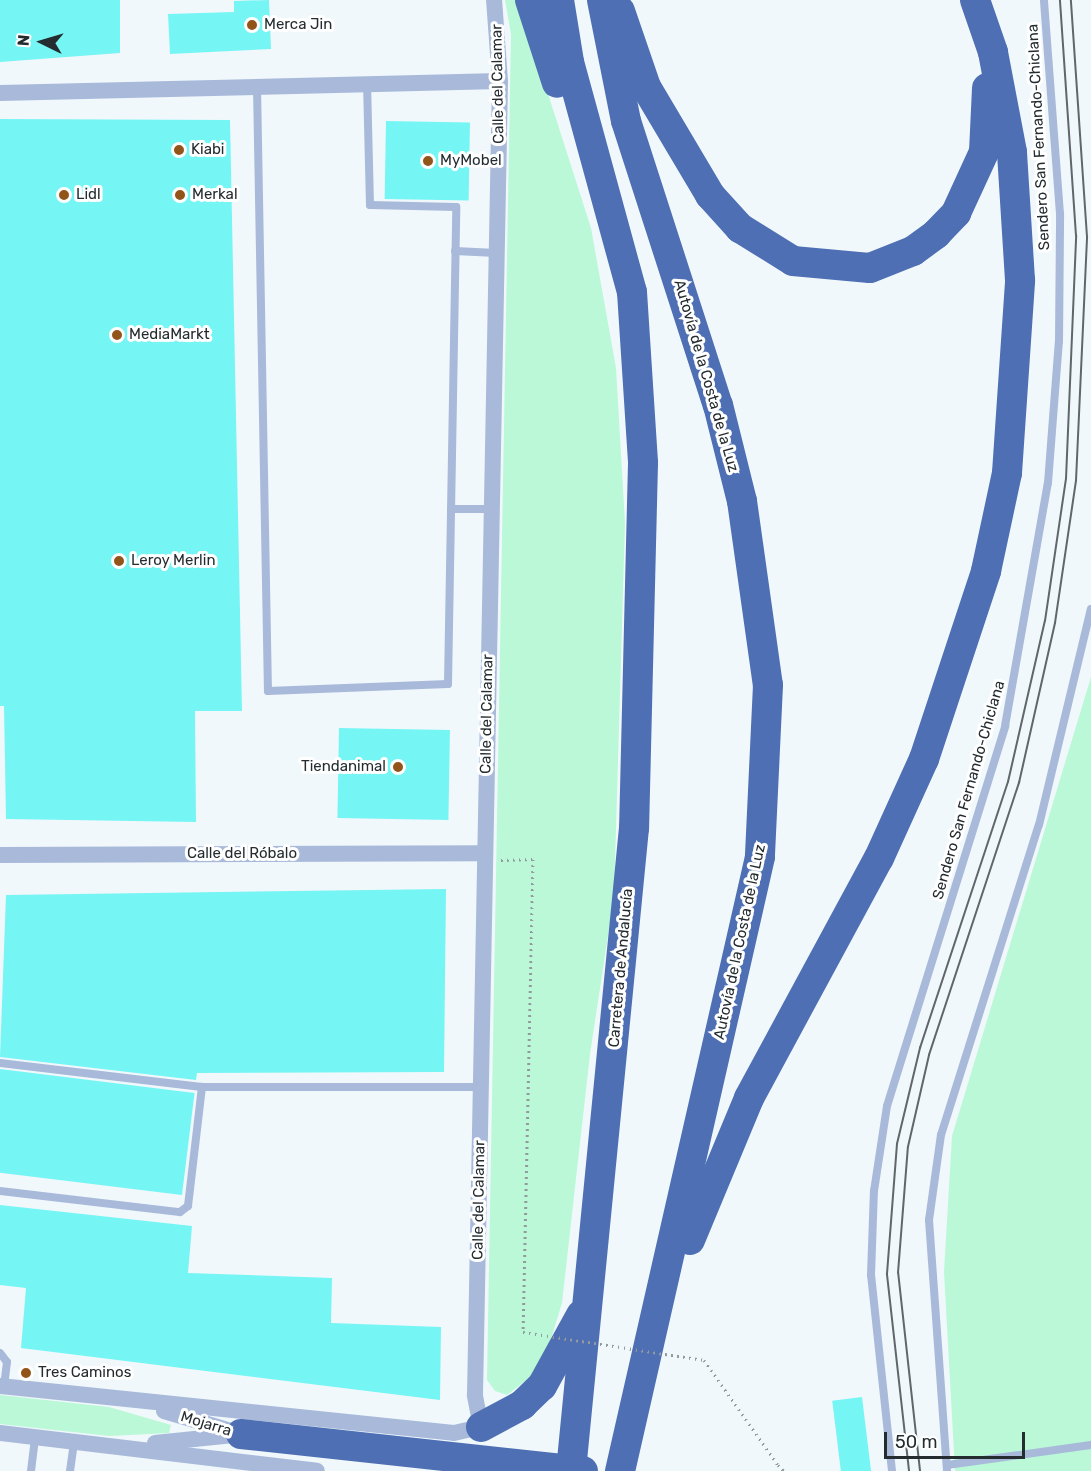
<!DOCTYPE html>
<meta charset="utf-8">
<style>
body{margin:0}
#map{position:relative;width:1091px;height:1471px;overflow:hidden;background:#f0f8fc;font-family:Rubik,sans-serif}
div>[style]{position:absolute}
[style*='--x']{left:calc(var(--x)*1px);top:calc(var(--y)*1px);width:calc(var(--w)*1px);rotate:calc(var(--a)*1deg)}
.green>*{inset:0;background:#baf8d8}
.building>*{inset:0;background:#76f5f5;transform-origin:0 0}
.path>*{height:3px;margin-top:-1.5px;transform-origin:0;background:repeating-linear-gradient(90deg,#929a9e 0 1.5px,transparent 0 6px)}
.service>*{height:8px;margin:-4px;padding:0 4px;transform-origin:4px;border-radius:4px;background:#a8b9da}
.minor>*{height:16px;margin:-8px;padding:0 8px;transform-origin:8px;border-radius:8px;background:#a8b9da}
.motorway>*{height:30px;margin:-15px;padding:0 15px;transform-origin:15px;border-radius:15px;background:#4e6fb3}
.tram>*{height:1.5px;margin:-0.75px;padding:0 0.75px;transform-origin:0.75px;border-radius:0.75px;background:#5f676b}
.path-bridge>*{height:3px;margin-top:-1.5px;transform-origin:0;background:repeating-linear-gradient(90deg,#929a9e 0 1.5px,transparent 0 6px)}
.motorway-bridge>*{height:30px;margin:-15px;padding:0 15px;transform-origin:15px;border-radius:15px;background:#4e6fb3}
.dots>*{width:16px;height:16px;translate:-50% -50%;box-sizing:border-box;border:3px solid #fff;border-radius:50%}
span{translate:-50% -50%;white-space:nowrap;text-align:center;line-height:1.15;-webkit-text-stroke:6px #fff;paint-order:stroke}
.poi-label{font-size:15px;color:#242c30}
.left{translate:0 -50%;text-align:left}
.right{translate:-100% -50%;text-align:right}
.street-label{font-size:15px;color:#242c30}
.north{position:absolute;left:12px;top:12px;width:60px;height:60px;-webkit-text-stroke:4px #fff;paint-order:stroke;rotate:275deg;font-size:16px;font-weight:700;line-height:24px;text-align:center;color:#242c30}
.north::after{content:'';display:block;margin:auto;width:21px;height:27px;background:#242c30;clip-path:polygon(50% 0,100% 100%,50% 72%,0 100%)}
.scale{position:absolute;left:884px;top:1432px;width:141px;height:27px;box-sizing:border-box;border:3px solid #242c30;border-top:0;padding-left:8px;font-size:18px;line-height:21px;white-space:nowrap;color:#242c30;-webkit-text-stroke:4px #fff;paint-order:stroke}
</style>
<div id="map">
<div class="green">
<i style="clip-path:polygon(505px 0,518px 0,591px 228px,616px 368px,625px 523px,614px 896px,590px 1054px,562px 1303px,546px 1355px,532px 1376px,507px 1395px,495px 1391px,487px 1380px,511px 34px)"></i>
<i style="clip-path:polygon(1091px 677px,1091px 1471px,955px 1471px,944px 1272px,952px 1136px)"></i>
<i style="clip-path:polygon(0 1395px,109px 1407px,171px 1425px,169px 1433px,109px 1436px,0 1424px)"></i>
</div>
<div class="building">
<i style="clip-path:polygon(0 0,120px 0,120px 53px,0 62px)"></i>
<i style="clip-path:polygon(269px 0,271px 49px,170px 54px,168px 14px,234px 12px,234px 1px)"></i>
<i style="clip-path:polygon(0 119px,230px 120px,242px 711px,195px 711px,196px 822px,6px 819px,4px 706px,0 706px)"></i>
<i style="left:386px;top:121px;width:84px;height:78px;rotate:1deg"></i>
<i style="left:339px;top:728px;width:111px;height:90px;rotate:1deg"></i>
<i style="clip-path:polygon(446px 889px,444px 1072px,197px 1073px,196px 1080px,0 1057px,6px 895px)"></i>
<i style="left:0;top:1069px;width:196px;height:103px;rotate:7deg"></i>
<i style="clip-path:polygon(0 1205px,192px 1226px,188px 1273px,332px 1278px,331px 1323px,441px 1327px,440px 1400px,21px 1348px,26px 1288px,0 1285px)"></i>
<i style="left:862px;top:1397px;width:75px;height:30px;rotate:83deg"></i>
</div>
<div class="path">
<i style="--x:501;--y:860;--w:32;--a:-2"></i>
<i style="--x:533;--y:859;--w:473;--a:91.2"></i>
<i style="--x:778;--y:1465;--w:8;--a:45"></i>
</div>
<div class="service">
<i style="--x:257;--y:87;--w:604;--a:88.96"></i>
<i style="--x:268;--y:691;--w:180;--a:-2.2"></i>
<i style="--x:448;--y:684;--w:477;--a:-89"></i>
<i style="--x:456;--y:207;--w:86;--a:-178.7"></i>
<i style="--x:370;--y:205;--w:121;--a:-91.4"></i>
<i style="--x:455;--y:251;--w:41;--a:2.8"></i>
<i style="--x:451;--y:509;--w:40;--a:0"></i>
<i style="--x:0;--y:1063;--w:203;--a:6.8"></i>
<i style="--x:202;--y:1087;--w:278;--a:0"></i>
<i style="--x:0;--y:1191;--w:181;--a:6.7"></i>
<i style="--x:180;--y:1212;--w:10;--a:-37"></i>
<i style="--x:188;--y:1206;--w:120;--a:-83.3"></i>
<i style="--x:0;--y:1353;--w:11;--a:52"></i>
<i style="--x:7;--y:1362;--w:25;--a:97"></i>
<i style="--x:947;--y:1465;--w:145;--a:-7.9"></i>
<i style="--x:31;--y:1471;--w:34;--a:-83"></i>
<i style="--x:70;--y:1471;--w:30;--a:-82"></i>
<i style="--x:892;--y:1471;--w:197;--a:-96.1"></i>
<i style="--x:871;--y:1275;--w:84;--a:-88"></i>
<i style="--x:874;--y:1191;--w:86;--a:-81.3"></i>
<i style="--x:887;--y:1106;--w:398;--a:-72.7"></i>
<i style="--x:1005;--y:726;--w:247;--a:-80"></i>
<i style="--x:1048;--y:483;--w:142;--a:-85.6"></i>
<i style="--x:1059;--y:341;--w:127;--a:-89.5"></i>
<i style="--x:1060;--y:214;--w:215;--a:-94.3"></i>
<i style="--x:947;--y:1471;--w:252;--a:-94.1"></i>
<i style="--x:929;--y:1220;--w:86;--a:-82"></i>
<i style="--x:941;--y:1135;--w:325;--a:-72.5"></i>
<i style="--x:1039;--y:825;--w:222;--a:-76.5"></i>
</div>
<div class="minor">
<i style="--x:0;--y:93;--w:500;--a:-1.37"></i>
<i style="--x:0;--y:855;--w:484;--a:-0.2"></i>
<i style="--x:0;--y:1386;--w:456;--a:5.9"></i>
<i style="--x:454;--y:1433;--w:28;--a:-13"></i>
<i style="--x:481;--y:1427;--w:33;--a:-101"></i>
<i style="--x:475;--y:1395;--w:1314;--a:-88.91"></i>
<i style="--x:500;--y:81;--w:81;--a:-94.2"></i>
<i style="--x:164;--y:1411;--w:80;--a:16.6"></i>
<i style="--x:0;--y:1433;--w:319;--a:6.8"></i>
<i style="--x:155;--y:1443;--w:79;--a:-5.8"></i>
</div>
<div class="motorway">
<i style="--x:530;--y:0;--w:87;--a:72"></i>
<i style="--x:559;--y:0;--w:63;--a:80.8"></i>
<i style="--x:569;--y:62;--w:238;--a:74.7"></i>
<i style="--x:632;--y:292;--w:171;--a:86.3"></i>
<i style="--x:643;--y:463;--w:365;--a:91.4"></i>
<i style="--x:634;--y:828;--w:646;--a:95.6"></i>
<i style="--x:602;--y:0;--w:123;--a:78.8"></i>
<i style="--x:626;--y:121;--w:299;--a:72.1"></i>
<i style="--x:718;--y:405;--w:99;--a:76"></i>
<i style="--x:742;--y:501;--w:186;--a:82"></i>
<i style="--x:768;--y:685;--w:172;--a:92.7"></i>
<i style="--x:760;--y:857;--w:630;--a:102.84"></i>
<i style="--x:620;--y:11;--w:80;--a:71.1"></i>
<i style="--x:646;--y:87;--w:126;--a:59.3"></i>
<i style="--x:710;--y:195;--w:45;--a:47.7"></i>
<i style="--x:740;--y:228;--w:62;--a:31.9"></i>
<i style="--x:793;--y:261;--w:77;--a:5.2"></i>
<i style="--x:870;--y:268;--w:46;--a:-21.6"></i>
<i style="--x:913;--y:251;--w:29;--a:-36"></i>
<i style="--x:936;--y:234;--w:29;--a:-46"></i>
<i style="--x:956;--y:213;--w:67;--a:-65.3"></i>
<i style="--x:984;--y:152;--w:64;--a:-87.3"></i>
<i style="--x:690;--y:1240;--w:154;--a:-67.4"></i>
<i style="--x:749;--y:1098;--w:273;--a:-61.6"></i>
<i style="--x:879;--y:858;--w:109;--a:-65.6"></i>
<i style="--x:924;--y:759;--w:198;--a:-71.7"></i>
<i style="--x:986;--y:571;--w:100;--a:-77.9"></i>
<i style="--x:1007;--y:473;--w:193;--a:-86.1"></i>
<i style="--x:1020;--y:280;--w:128;--a:-93.6"></i>
<i style="--x:1012;--y:152;--w:102;--a:-100.8"></i>
<i style="--x:993;--y:52;--w:55;--a:-109.1"></i>
<i style="--x:481;--y:1427;--w:47;--a:-28.2"></i>
<i style="--x:522;--y:1405;--w:28;--a:-44"></i>
<i style="--x:542;--y:1386;--w:81;--a:-61.2"></i>
</div>
<div class="tram">
<i style="--x:909;--y:1471;--w:198;--a:-96.4"></i>
<i style="--x:887;--y:1274;--w:130;--a:-85.6"></i>
<i style="--x:897;--y:1144;--w:99;--a:-76.5"></i>
<i style="--x:920;--y:1048;--w:280;--a:-71.7"></i>
<i style="--x:1008;--y:782;--w:165;--a:-77.1"></i>
<i style="--x:1045;--y:621;--w:144;--a:-81.6"></i>
<i style="--x:1066;--y:479;--w:243;--a:-87.6"></i>
<i style="--x:1076;--y:236;--w:237;--a:-93.9"></i>
<i style="--x:920;--y:1471;--w:199;--a:-96.3"></i>
<i style="--x:898;--y:1273;--w:126;--a:-85.5"></i>
<i style="--x:908;--y:1147;--w:94;--a:-77.1"></i>
<i style="--x:929;--y:1055;--w:287;--a:-71.7"></i>
<i style="--x:1019;--y:783;--w:164;--a:-77.3"></i>
<i style="--x:1055;--y:623;--w:144;--a:-81.6"></i>
<i style="--x:1076;--y:481;--w:244;--a:-87.4"></i>
<i style="--x:1087;--y:237;--w:238;--a:-93.9"></i>
</div>
<div class="path-bridge">
<i style="--x:523;--y:1332;--w:183;--a:8.8"></i>
<i style="--x:704;--y:1360;--w:128;--a:54.8"></i>
</div>
<div class="motorway-bridge">
<i style="--x:241;--y:1434;--w:344;--a:6.2"></i>
</div>
<div class="dots">
<i style="left:252px;top:25px;background:#925419"></i>
<i style="left:179px;top:150px;background:#925419"></i>
<i style="left:428px;top:161px;background:#925419"></i>
<i style="left:64px;top:195px;background:#925419"></i>
<i style="left:180px;top:195px;background:#925419"></i>
<i style="left:117px;top:335px;background:#925419"></i>
<i style="left:119px;top:561px;background:#925419"></i>
<i style="left:398px;top:767px;background:#925419"></i>
<i style="left:26px;top:1373px;background:#925419"></i>
</div>
<div class="poi-label">
<span class="left" style="left:264px;top:25px">Merca Jin</span>
<span class="left" style="left:191px;top:150px">Kiabi</span>
<span class="left" style="left:440px;top:161px">MyMobel</span>
<span class="left" style="left:76px;top:195px">Lidl</span>
<span class="left" style="left:192px;top:195px">Merkal</span>
<span class="left" style="left:129px;top:335px">MediaMarkt</span>
<span class="left" style="left:131px;top:561px">Leroy Merlin</span>
<span class="right" style="left:386px;top:767px">Tiendanimal</span>
<span class="left" style="left:38px;top:1373px">Tres Caminos</span>
</div>
<div class="street-label">
<span style="left:498px;top:84px;rotate:-91deg">Calle del Calamar</span>
<span style="left:1039px;top:137px;rotate:-93deg">Sendero San Fernando-Chiclana</span>
<span style="left:706px;top:376px;rotate:74deg">Autovía de la Costa de la Luz</span>
<span style="left:487px;top:714px;rotate:-89deg">Calle del Calamar</span>
<span style="left:969px;top:790px;rotate:-74deg">Sendero San Fernando-Chiclana</span>
<span style="left:242px;top:854px">Calle del Róbalo</span>
<span style="left:740px;top:942px;rotate:-78deg">Autovía de la Costa de la Luz</span>
<span style="left:621px;top:968px;rotate:-85deg">Carretera de Andalucía</span>
<span style="left:479px;top:1200px;rotate:-89deg">Calle del Calamar</span>
<span style="left:206px;top:1424px;rotate:17deg">Mojarra</span>
</div>
<div class="north">N</div>
<div class="scale">50 m</div>
</div>
